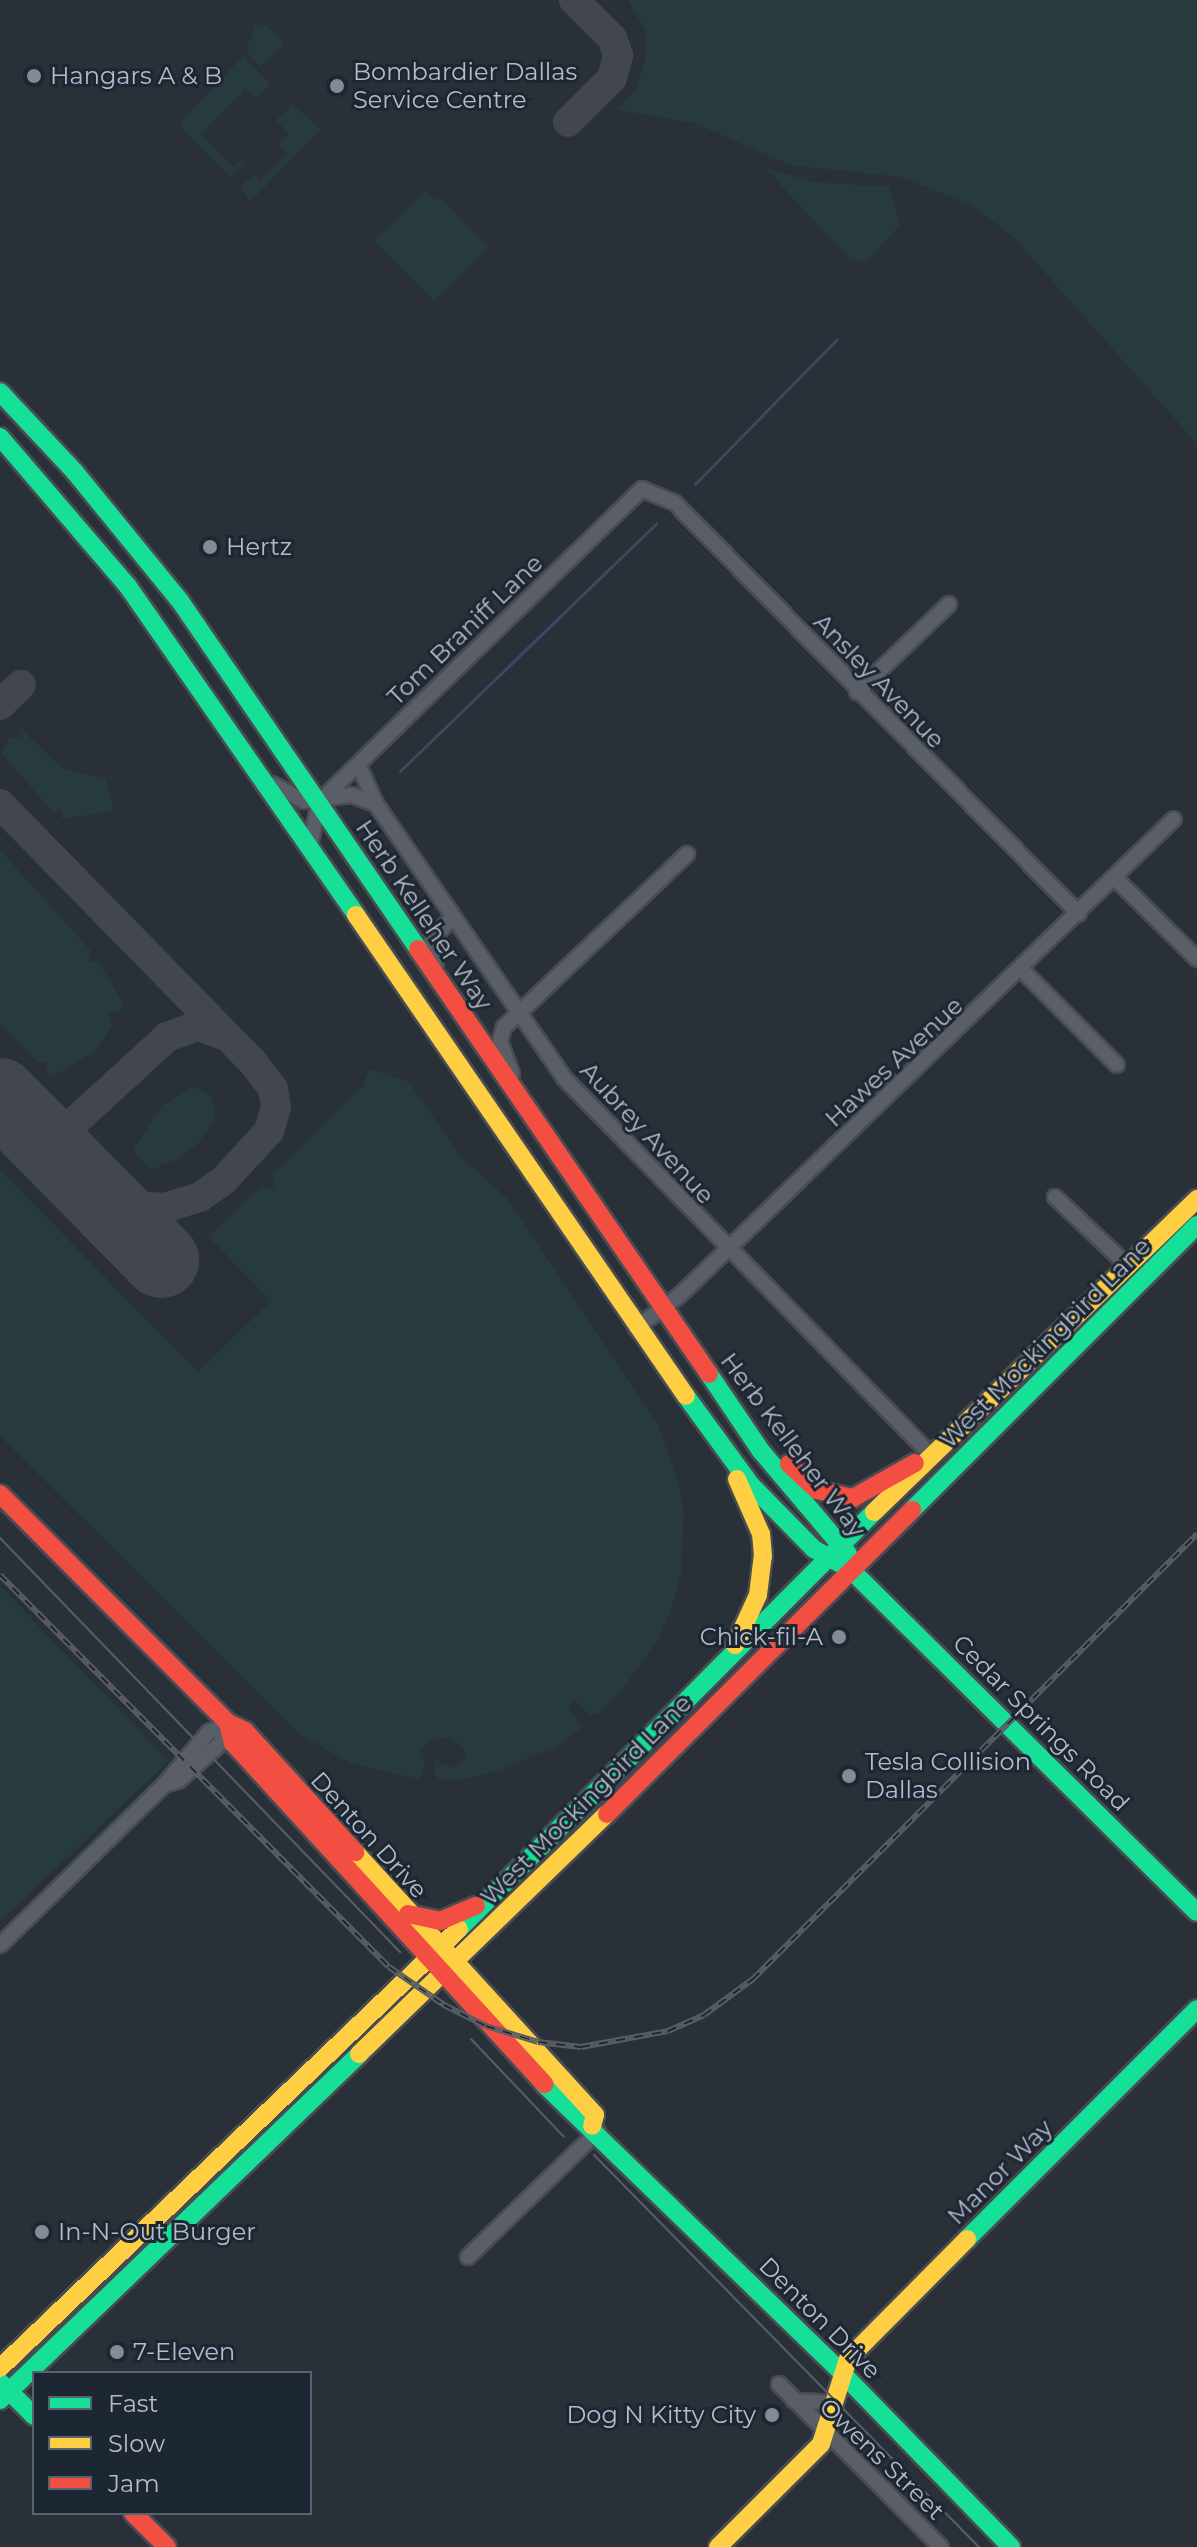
<!DOCTYPE html>
<style>
body{margin:0}
#map{position:relative;width:1197px;height:2547px;overflow:hidden;background:#2a3038;font-family:Montserrat,sans-serif}
div>[style]{position:absolute}
[style*='--x']{left:calc(var(--x)*1px);top:calc(var(--y)*1px);width:calc(var(--w)*1px);rotate:calc(var(--a)*1deg)}
.green>*{inset:0;background:#273a3e}
.stream>*{height:3px;margin:-1.5px;padding:0 1.5px;transform-origin:1.5px;border-radius:1.5px;background:#384963}
.taxiway>*{height:30px;margin:-15px;padding:0 15px;transform-origin:15px;border-radius:15px;background:#42464e}
.runway>*{height:76px;margin:-38px;padding:0 38px;transform-origin:38px;border-radius:38px;background:#42464e}
.roads{filter:drop-shadow(2px 0 #484c53) drop-shadow(-2px 0 #484c53) drop-shadow(0 2px #484c53) drop-shadow(0 -2px #484c53)}
.street>*{height:14px;margin:-7px;padding:0 7px;transform-origin:7px;border-radius:7px;background:#5a5e66}
.fast>*{height:18px;margin:-9px;padding:0 9px;transform-origin:9px;border-radius:9px;background:#16e098}
.slow>*{height:18px;margin:-9px;padding:0 9px;transform-origin:9px;border-radius:9px;background:#ffcf43}
.jam>*{height:18px;margin:-9px;padding:0 9px;transform-origin:9px;border-radius:9px;background:#f24e42}
.tram>*{height:2px;margin:-1px;padding:0 1px;transform-origin:1px;border-radius:1px;background:#595d64}
.rail>*{height:6px;margin-top:-3px;transform-origin:0;background:repeating-linear-gradient(90deg,#1d2633 0 9px,#595d64 0 18px);box-sizing:border-box;border-block:2px solid #595d64}
.dots>*{width:22px;height:22px;translate:-50% -50%;box-sizing:border-box;border:4px solid #1d2633;border-radius:50%}
span{translate:-50% -50%;white-space:nowrap;text-align:center;line-height:1.15;-webkit-text-stroke:6px #1d2633;paint-order:stroke}
.poi-label{font-size:24px;color:#b4bcc9}
.left{translate:0 -50%;text-align:left}
.right{translate:-100% -50%;text-align:right}
.street-label{font-size:24px;color:#b4bcc9}
.legend{position:absolute;left:32px;top:2371px;width:280px;height:144px;box-sizing:border-box;background:#1d2633;border:2px solid #59626f;margin:0;padding:10px 14px;list-style:none;font-size:24px;color:#b4bcc9}
.legend li{display:flex;align-items:center;gap:16px;height:40px}
.legend b{width:40px;border:2px solid #59626f}
</style>
<div id="map">
<div class="green">
<i style="clip-path:polygon(628px 0,1197px 0,1197px 444px,1016px 240px,972px 205px,900px 177px,790px 165px,694px 123px,618px 110px,636px 88px,645px 61px,646px 32px)"></i>
<i style="clip-path:polygon(255px 25px,266px 25px,284px 43px,260px 67px,246px 51px)"></i>
<i style="clip-path:polygon(243px 56px,271px 85px,256px 99px,245px 89px,201px 134px,233px 167px,241px 160px,245px 165px,231px 177px,183px 131px,181px 122px)"></i>
<i style="clip-path:polygon(293px 104px,321px 130px,250px 202px,241px 186px,254px 174px,260px 180px,287px 154px,278px 145px,289px 134px,276px 120px)"></i>
<i style="clip-path:polygon(765px 168px,815px 182px,889px 187px,900px 225px,866px 262px,851px 260px)"></i>
<i style="clip-path:polygon(425px 191px,435px 201px,439px 197px,489px 248px,434px 301px,374px 241px)"></i>
<i style="clip-path:polygon(20px 728px,63px 769px,106px 778px,114px 811px,61px 819px,63px 811px,53px 812px,1px 753px,10px 737px,22px 739px)"></i>
<i style="clip-path:polygon(0 850px,91px 951px,88px 963px,99px 962px,124px 1005px,120px 1013px,109px 1012px,112px 1025px,97px 1050px,53px 1076px,46px 1071px,49px 1061px,38px 1062px,0 1024px)"></i>
<i style="clip-path:polygon(370px 1069px,409px 1082px,461px 1157px,508px 1199px,658px 1425px,677px 1477px,684px 1512px,681px 1574px,672px 1606px,658px 1640px,621px 1691px,597px 1714px,589px 1715px,574px 1699px,568px 1706px,582px 1728px,556px 1747px,495px 1772px,463px 1779px,440px 1780px,435px 1775px,435px 1760px,454px 1768px,466px 1758px,463px 1747px,451px 1738px,434px 1739px,420px 1750px,420px 1758px,426px 1759px,420px 1779px,350px 1763px,299px 1734px,0 1436px,0 1170px,198px 1372px,271px 1301px,209px 1237px,260px 1187px,274px 1188px,272px 1175px,362px 1087px)"></i>
<i style="clip-path:polygon(193px 1087px,212px 1095px,215px 1119px,198px 1144px,176px 1160px,150px 1170px,133px 1150px,162px 1105px)"></i>
<i style="clip-path:polygon(0 1586px,169px 1761px,0 1921px)"></i>
</div>
<div class="stream">
<i style="--x:695;--y:484;--w:203;--a:-45.6"></i>
<i style="--x:400;--y:771;--w:356;--a:-44"></i>
</div>
<div class="taxiway">
<i style="--x:568;--y:122;--w:62;--a:-45"></i>
<i style="--x:612;--y:78;--w:24;--a:-75"></i>
<i style="--x:618;--y:55;--w:18;--a:-109"></i>
<i style="--x:612;--y:38;--w:54;--a:-135"></i>
<i style="--x:0;--y:705;--w:29;--a:-44"></i>
<i style="--x:0;--y:804;--w:360;--a:45.6"></i>
<i style="--x:252;--y:1061;--w:35;--a:53"></i>
<i style="--x:273;--y:1089;--w:18;--a:81"></i>
<i style="--x:276;--y:1107;--w:25;--a:106"></i>
<i style="--x:269;--y:1131;--w:67;--a:132.6"></i>
<i style="--x:224;--y:1180;--w:29;--a:145"></i>
<i style="--x:200;--y:1197;--w:38;--a:163"></i>
<i style="--x:164;--y:1208;--w:26;--a:-176"></i>
<i style="--x:138;--y:1206;--w:51;--a:-159.4"></i>
<i style="--x:13;--y:1109;--w:43;--a:26"></i>
<i style="--x:52;--y:1128;--w:18;--a:-6"></i>
<i style="--x:70;--y:1126;--w:132;--a:-42.5"></i>
<i style="--x:167;--y:1037;--w:33;--a:-20"></i>
<i style="--x:198;--y:1026;--w:30;--a:20"></i>
</div>
<div class="runway">
<i style="--x:0;--y:1096;--w:230;--a:45.5"></i>
</div>
<div class="roads">
<div class="street">
<i style="--x:857;--y:692;--w:127;--a:-43.7"></i>
<i style="--x:359;--y:766;--w:42;--a:65.9"></i>
<i style="--x:376;--y:804;--w:332;--a:55.5"></i>
<i style="--x:564;--y:1078;--w:526;--a:45.77"></i>
<i style="--x:272;--y:784;--w:36;--a:28"></i>
<i style="--x:304;--y:801;--w:48;--a:-7.1"></i>
<i style="--x:352;--y:795;--w:26;--a:21"></i>
<i style="--x:310;--y:846;--w:45;--a:-78.4"></i>
<i style="--x:319;--y:802;--w:450;--a:-44.1"></i>
<i style="--x:642;--y:489;--w:36;--a:23"></i>
<i style="--x:675;--y:503;--w:576;--a:45.49"></i>
<i style="--x:1115;--y:878;--w:115;--a:44.6"></i>
<i style="--x:436;--y:967;--w:27;--a:-100"></i>
<i style="--x:431;--y:940;--w:32;--a:-46"></i>
<i style="--x:1022;--y:970;--w:134;--a:45"></i>
<i style="--x:512;--y:1074;--w:35;--a:-110"></i>
<i style="--x:500;--y:1041;--w:15;--a:-74"></i>
<i style="--x:504;--y:1027;--w:252;--a:-43.4"></i>
<i style="--x:1055;--y:1197;--w:100;--a:43.4"></i>
<i style="--x:636;--y:1328;--w:54;--a:-36.7"></i>
<i style="--x:679;--y:1296;--w:687;--a:-43.94"></i>
<i style="--x:164;--y:1785;--w:15;--a:-16"></i>
<i style="--x:178;--y:1781;--w:56;--a:-41.4"></i>
<i style="--x:220;--y:1744;--w:21;--a:-67"></i>
<i style="--x:0;--y:1945;--w:229;--a:-44.3"></i>
<i style="--x:164;--y:1785;--w:70;--a:-49.7"></i>
<i style="--x:209;--y:1732;--w:21;--a:-25"></i>
<i style="--x:468;--y:2257;--w:181;--a:-44.1"></i>
<i style="--x:779;--y:2384;--w:230;--a:45.2"></i>
<i style="--x:794;--y:2401;--w:27;--a:2"></i>
</div>
<div class="fast">
<i style="--x:0;--y:392;--w:108;--a:46.9"></i>
<i style="--x:74;--y:471;--w:168;--a:50.8"></i>
<i style="--x:180;--y:601;--w:422;--a:55.6"></i>
<i style="--x:0;--y:437;--w:195;--a:49.4"></i>
<i style="--x:127;--y:585;--w:402;--a:55.2"></i>
<i style="--x:709;--y:1374;--w:93;--a:56"></i>
<i style="--x:761;--y:1451;--w:135;--a:49.8"></i>
<i style="--x:686;--y:1396;--w:110;--a:53.9"></i>
<i style="--x:751;--y:1485;--w:90;--a:45.5"></i>
<i style="--x:814;--y:1549;--w:43;--a:29.6"></i>
<i style="--x:851;--y:1570;--w:486;--a:44.7"></i>
<i style="--x:912;--y:1510;--w:403;--a:-45"></i>
<i style="--x:459;--y:1929;--w:588;--a:-45.14"></i>
<i style="--x:544;--y:2084;--w:414;--a:44.1"></i>
<i style="--x:841;--y:2372;--w:244;--a:45.8"></i>
<i style="--x:967;--y:2239;--w:325;--a:-45"></i>
<i style="--x:0;--y:2382;--w:48;--a:45"></i>
<i style="--x:0;--y:2400;--w:499;--a:-43.9"></i>
</div>
<div class="slow">
<i style="--x:356;--y:915;--w:583;--a:55.55"></i>
<i style="--x:874;--y:1512;--w:450;--a:-44.1"></i>
<i style="--x:735;--y:1645;--w:55;--a:-65.3"></i>
<i style="--x:758;--y:1595;--w:39;--a:-83"></i>
<i style="--x:763;--y:1556;--w:22;--a:-95"></i>
<i style="--x:761;--y:1534;--w:60;--a:-113.6"></i>
<i style="--x:355;--y:1852;--w:356;--a:47.6"></i>
<i style="--x:595;--y:2115;--w:11;--a:105"></i>
<i style="--x:359;--y:2054;--w:345;--a:-44.1"></i>
<i style="--x:0;--y:2368;--w:635;--a:-43.72"></i>
<i style="--x:718;--y:2547;--w:146;--a:-45"></i>
<i style="--x:821;--y:2444;--w:89;--a:-72.4"></i>
<i style="--x:848;--y:2359;--w:169;--a:-45.2"></i>
</div>
<div class="jam">
<i style="--x:418;--y:949;--w:515;--a:55.6"></i>
<i style="--x:789;--y:1464;--w:38;--a:43"></i>
<i style="--x:817;--y:1490;--w:37;--a:13"></i>
<i style="--x:853;--y:1498;--w:71;--a:-29.4"></i>
<i style="--x:0;--y:1494;--w:323;--a:45.1"></i>
<i style="--x:228;--y:1723;--w:19;--a:25"></i>
<i style="--x:245;--y:1731;--w:164;--a:47.7"></i>
<i style="--x:228;--y:1723;--w:21;--a:76"></i>
<i style="--x:233;--y:1743;--w:462;--a:47.6"></i>
<i style="--x:607;--y:1814;--w:431;--a:-44.9"></i>
<i style="--x:408;--y:1914;--w:33;--a:12"></i>
<i style="--x:440;--y:1921;--w:39;--a:-23"></i>
<i style="--x:133;--y:2513;--w:48;--a:45"></i>
</div>
</div>
<div class="tram">
<i style="--x:0;--y:1538;--w:576;--a:45.99"></i>
<i style="--x:471;--y:2039;--w:135;--a:46.5"></i>
<i style="--x:594;--y:2155;--w:549;--a:45.52"></i>
</div>
<div class="rail">
<i style="--x:0;--y:1575;--w:552;--a:45.22"></i>
<i style="--x:389;--y:1967;--w:67;--a:34.6"></i>
<i style="--x:444;--y:2005;--w:47;--a:26.6"></i>
<i style="--x:486;--y:2026;--w:54;--a:17.1"></i>
<i style="--x:538;--y:2042;--w:43;--a:6.6"></i>
<i style="--x:581;--y:2047;--w:88;--a:-10.4"></i>
<i style="--x:668;--y:2031;--w:39;--a:-24"></i>
<i style="--x:704;--y:2015;--w:61;--a:-36.3"></i>
<i style="--x:753;--y:1979;--w:629;--a:-45.06"></i>
</div>
<div class="dots">
<i style="left:34px;top:76px;background:#848b96"></i>
<i style="left:337px;top:86px;background:#848b96"></i>
<i style="left:210px;top:547px;background:#848b96"></i>
<i style="left:839px;top:1637px;background:#848b96"></i>
<i style="left:849px;top:1776px;background:#848b96"></i>
<i style="left:42px;top:2232px;background:#848b96"></i>
<i style="left:117px;top:2352px;background:#848b96"></i>
<i style="left:772px;top:2415px;background:#848b96"></i>
</div>
<div class="poi-label">
<span class="left" style="left:353px;top:86px">Bombardier Dallas<br>Service Centre</span>
<span class="left" style="left:50px;top:76px">Hangars A &amp; B</span>
<span class="left" style="left:226px;top:547px">Hertz</span>
<span class="right" style="left:823px;top:1637px">Chick-fil-A</span>
<span class="left" style="left:865px;top:1776px">Tesla Collision<br>Dallas</span>
<span class="left" style="left:58px;top:2232px">In-N-Out Burger</span>
<span class="left" style="left:133px;top:2352px">7-Eleven</span>
<span class="right" style="left:756px;top:2415px">Dog N Kitty City</span>
</div>
<div class="street-label">
<span style="left:465px;top:630px;rotate:-44deg">Tom Braniff Lane</span>
<span style="left:879px;top:681px;rotate:46deg">Ansley Avenue</span>
<span style="left:424px;top:915px;rotate:56deg">Herb Kelleher Way</span>
<span style="left:894px;top:1062px;rotate:-43deg">Hawes Avenue</span>
<span style="left:647px;top:1133px;rotate:47deg">Aubrey Avenue</span>
<span style="left:1045px;top:1343px;rotate:-45deg">West Mockingbird Lane</span>
<span style="left:793px;top:1445px;rotate:53deg">Herb Kelleher Way</span>
<span style="left:1041px;top:1723px;rotate:45deg">Cedar Springs Road</span>
<span style="left:586px;top:1800px;rotate:-45deg">West Mockingbird Lane</span>
<span style="left:369px;top:1835px;rotate:48deg">Denton Drive</span>
<span style="left:1000px;top:2172px;rotate:-45deg">Manor Way</span>
<span style="left:820px;top:2318px;rotate:45deg">Denton Drive</span>
<span style="left:882px;top:2459px;rotate:44deg">Owens Street</span>
</div>
<ul class="legend">
<li><b style="height:10px;background:#16e098"></b>Fast</li>
<li><b style="height:10px;background:#ffcf43"></b>Slow</li>
<li><b style="height:10px;background:#f24e42"></b>Jam</li>
</ul>
</div>
